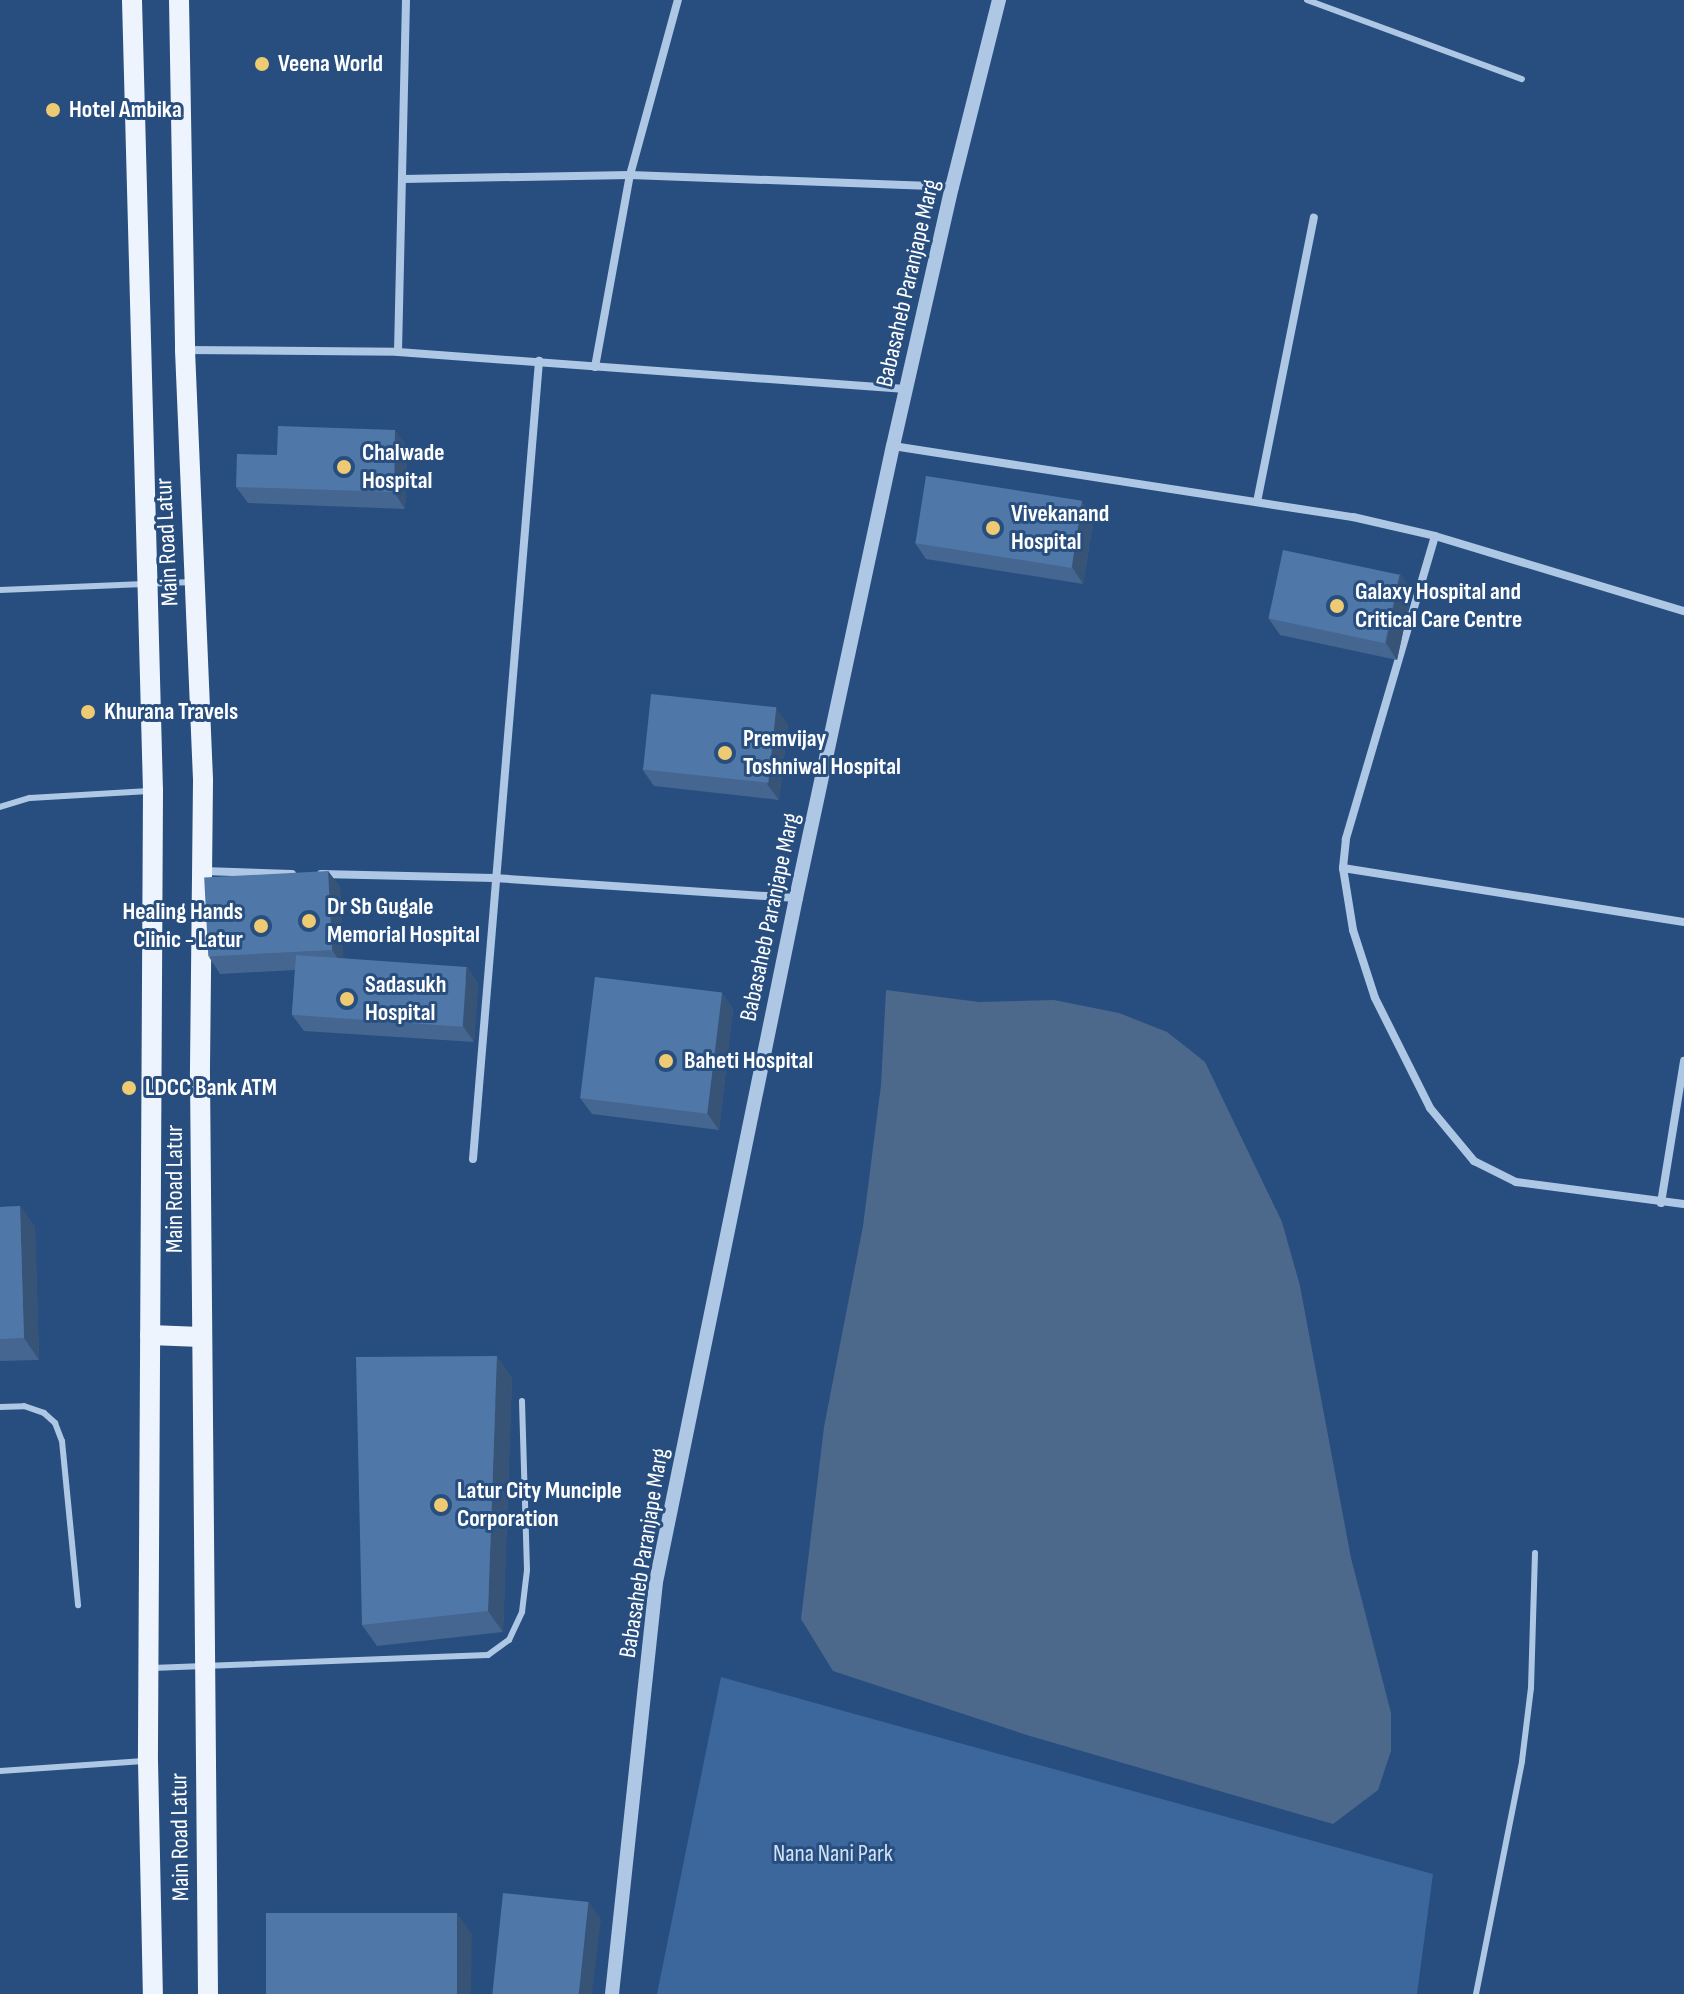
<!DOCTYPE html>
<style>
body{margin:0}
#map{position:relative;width:1684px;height:1994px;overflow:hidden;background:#274e7f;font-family:"Sofia Sans Condensed",sans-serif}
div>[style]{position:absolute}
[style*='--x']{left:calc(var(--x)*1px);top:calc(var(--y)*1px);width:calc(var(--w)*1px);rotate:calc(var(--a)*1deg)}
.green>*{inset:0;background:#3b679c}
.water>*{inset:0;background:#4c698c}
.service>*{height:6px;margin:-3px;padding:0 3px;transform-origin:3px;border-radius:3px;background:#aec7e5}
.minor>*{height:8px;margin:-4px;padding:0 4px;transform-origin:4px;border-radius:4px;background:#aec7e5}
.tertiary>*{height:14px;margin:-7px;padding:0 7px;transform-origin:7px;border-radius:7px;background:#aec7e5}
.primary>*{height:20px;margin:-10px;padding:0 10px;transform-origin:10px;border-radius:10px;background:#eef4fd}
.wall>*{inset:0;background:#446690}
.shaded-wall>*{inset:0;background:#375376}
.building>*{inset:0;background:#4f77a8;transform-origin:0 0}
.dots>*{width:22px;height:22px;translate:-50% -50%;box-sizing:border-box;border:4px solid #274e7f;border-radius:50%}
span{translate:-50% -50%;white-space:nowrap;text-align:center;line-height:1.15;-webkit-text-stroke:6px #274e7f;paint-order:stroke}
.poi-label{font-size:24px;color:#fff;font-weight:700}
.left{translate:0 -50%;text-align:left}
.right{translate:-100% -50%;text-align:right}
.street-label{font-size:24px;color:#fff}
.park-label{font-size:24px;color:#d0e1f5}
</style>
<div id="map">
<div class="green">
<i style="clip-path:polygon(721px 1677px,1433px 1874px,1417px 1994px,657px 1994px)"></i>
</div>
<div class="water">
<i style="clip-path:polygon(886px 990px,979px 1002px,1054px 1000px,1119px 1013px,1167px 1032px,1205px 1062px,1282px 1222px,1300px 1286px,1351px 1558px,1391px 1713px,1391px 1751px,1378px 1790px,1333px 1824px,1030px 1736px,833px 1671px,801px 1619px,824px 1427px,863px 1226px,881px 1085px)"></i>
</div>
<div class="service">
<i style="--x:1307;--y:0;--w:229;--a:20.2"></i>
<i style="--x:0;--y:590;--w:192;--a:-2.4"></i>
<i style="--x:0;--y:807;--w:31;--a:-17"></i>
<i style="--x:30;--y:798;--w:119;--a:-3.4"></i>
<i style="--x:0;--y:1407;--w:24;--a:-2"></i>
<i style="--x:24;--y:1406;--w:21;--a:19"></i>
<i style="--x:44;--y:1413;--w:15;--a:42"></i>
<i style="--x:55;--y:1423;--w:19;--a:69"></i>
<i style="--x:62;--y:1441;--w:165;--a:84.4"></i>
<i style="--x:152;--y:1668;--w:336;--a:-2.2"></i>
<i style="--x:488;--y:1655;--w:26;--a:-36"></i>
<i style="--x:509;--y:1640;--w:31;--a:-65"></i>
<i style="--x:522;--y:1612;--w:42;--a:-83.2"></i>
<i style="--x:527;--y:1570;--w:169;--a:-91.7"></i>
<i style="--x:0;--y:1771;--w:144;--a:-4"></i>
<i style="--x:1476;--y:1994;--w:237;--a:-78.8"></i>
<i style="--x:1522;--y:1761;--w:74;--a:-83"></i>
<i style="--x:1531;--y:1688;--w:135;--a:-88.3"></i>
</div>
<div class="minor">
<i style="--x:406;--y:0;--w:179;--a:91.3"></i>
<i style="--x:402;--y:179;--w:228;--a:-1"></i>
<i style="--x:630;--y:175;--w:322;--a:2.1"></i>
<i style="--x:185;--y:350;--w:213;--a:0.5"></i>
<i style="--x:398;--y:352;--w:509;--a:4.17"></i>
<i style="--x:398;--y:352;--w:173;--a:-88.7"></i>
<i style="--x:595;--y:367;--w:195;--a:-79.7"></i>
<i style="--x:630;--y:175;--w:181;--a:-74.7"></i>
<i style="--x:893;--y:446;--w:465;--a:8.8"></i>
<i style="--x:1353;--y:517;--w:84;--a:13"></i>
<i style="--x:1435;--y:536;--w:260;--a:16.8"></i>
<i style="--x:1257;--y:502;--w:290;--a:-78.7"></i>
<i style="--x:1435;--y:536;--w:316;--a:106.4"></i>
<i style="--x:1346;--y:839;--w:29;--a:96"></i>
<i style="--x:1343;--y:868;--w:63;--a:80.8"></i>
<i style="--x:1353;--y:930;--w:71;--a:72.1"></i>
<i style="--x:1375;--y:998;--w:123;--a:63.4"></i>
<i style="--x:1430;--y:1108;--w:69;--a:50.3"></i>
<i style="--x:1474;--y:1161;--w:47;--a:26.6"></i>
<i style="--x:1516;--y:1182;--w:169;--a:7.5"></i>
<i style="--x:1343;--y:868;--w:345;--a:9"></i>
<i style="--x:203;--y:871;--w:89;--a:1.9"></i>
<i style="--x:321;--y:874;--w:173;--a:1.3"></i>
<i style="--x:494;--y:878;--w:303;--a:3.8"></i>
<i style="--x:473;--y:1159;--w:801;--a:-85.27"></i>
<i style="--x:1661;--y:1203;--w:144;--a:-80.8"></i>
</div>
<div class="tertiary">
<i style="--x:612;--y:1994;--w:414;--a:-83.9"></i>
<i style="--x:656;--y:1582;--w:698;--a:-78.43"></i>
<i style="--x:796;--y:898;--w:462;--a:-77.9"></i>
<i style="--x:893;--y:446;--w:266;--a:-77.2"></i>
<i style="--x:952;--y:187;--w:193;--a:-75.9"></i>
</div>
<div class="primary">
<i style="--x:132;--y:0;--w:790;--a:88.48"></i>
<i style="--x:153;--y:790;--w:971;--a:90.3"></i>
<i style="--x:148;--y:1761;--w:233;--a:88.8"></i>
<i style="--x:179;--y:0;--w:350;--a:89"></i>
<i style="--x:185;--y:350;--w:431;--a:87.6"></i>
<i style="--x:203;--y:781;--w:295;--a:90.6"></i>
<i style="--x:200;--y:1076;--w:918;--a:89.5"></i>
<i style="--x:150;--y:1335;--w:51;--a:2.2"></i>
</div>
<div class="wall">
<i style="clip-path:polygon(407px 446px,405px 509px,248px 503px,236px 487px)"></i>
<i style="clip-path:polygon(1094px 517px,1083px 584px,926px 559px,915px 543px)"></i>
<i style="clip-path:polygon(1400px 574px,1412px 591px,1397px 660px,1280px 635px,1269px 619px)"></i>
<i style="clip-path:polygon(788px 724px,779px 800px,654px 786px,642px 769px)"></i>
<i style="clip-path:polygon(328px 871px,340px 887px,343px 958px,478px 983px,474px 1042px,304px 1031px,292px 1015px,295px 970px,220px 974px,209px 957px)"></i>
<i style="clip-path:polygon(722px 993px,733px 1009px,719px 1130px,592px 1114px,580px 1098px)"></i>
<i style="clip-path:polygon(20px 1206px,35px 1227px,39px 1360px,0 1361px,0 1207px)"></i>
<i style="clip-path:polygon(512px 1377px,503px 1632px,377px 1646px,362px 1625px)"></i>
</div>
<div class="shaded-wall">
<i style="clip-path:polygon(395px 430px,407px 446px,405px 509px,394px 492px)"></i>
<i style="clip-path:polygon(1082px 501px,1094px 517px,1083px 584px,1072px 567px)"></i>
<i style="clip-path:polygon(1400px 574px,1412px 591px,1397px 660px,1386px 643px)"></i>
<i style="clip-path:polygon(776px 708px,788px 724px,779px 800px,767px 784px)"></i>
<i style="clip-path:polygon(328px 871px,340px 887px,344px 967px,332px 950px)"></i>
<i style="clip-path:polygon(467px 966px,478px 983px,474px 1042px,463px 1026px)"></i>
<i style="clip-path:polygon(722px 993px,733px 1009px,719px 1130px,707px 1113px)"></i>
<i style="clip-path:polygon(20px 1206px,35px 1227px,39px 1360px,24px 1338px)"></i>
<i style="clip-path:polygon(497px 1356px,512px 1377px,503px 1632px,488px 1611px)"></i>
<i style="clip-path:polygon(589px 1902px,601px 1919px,592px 1994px,579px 1994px)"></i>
<i style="clip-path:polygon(457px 1913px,472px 1934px,471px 1994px,456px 1994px)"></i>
</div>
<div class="building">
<i style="clip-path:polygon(278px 426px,395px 430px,394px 492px,236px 487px,237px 454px,277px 455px)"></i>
<i style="left:926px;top:476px;width:158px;height:68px;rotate:9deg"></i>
<i style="left:1283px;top:550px;width:119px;height:70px;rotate:12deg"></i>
<i style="left:651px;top:694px;width:126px;height:76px;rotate:6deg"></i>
<i style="left:328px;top:871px;width:79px;height:124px;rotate:87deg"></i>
<i style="left:296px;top:955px;width:171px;height:60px;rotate:4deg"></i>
<i style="left:595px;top:977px;width:128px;height:122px;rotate:7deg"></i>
<i style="clip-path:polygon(20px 1206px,24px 1338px,0 1339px,0 1207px)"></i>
<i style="clip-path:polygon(497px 1356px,488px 1611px,362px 1625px,356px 1357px)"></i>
<i style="left:503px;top:1893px;width:86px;height:102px;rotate:6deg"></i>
<i style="left:266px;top:1913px;width:191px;height:81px"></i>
</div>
<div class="dots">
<i style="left:262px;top:64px;background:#eeca73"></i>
<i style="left:53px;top:110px;background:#eeca73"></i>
<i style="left:344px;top:467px;background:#eeca73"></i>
<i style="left:993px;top:528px;background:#eeca73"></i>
<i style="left:1337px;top:606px;background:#eeca73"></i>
<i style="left:88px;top:712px;background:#eeca73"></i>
<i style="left:725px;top:753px;background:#eeca73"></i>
<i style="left:309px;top:921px;background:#eeca73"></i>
<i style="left:261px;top:926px;background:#eeca73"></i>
<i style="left:347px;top:999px;background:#eeca73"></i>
<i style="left:666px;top:1061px;background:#eeca73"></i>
<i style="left:129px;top:1088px;background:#eeca73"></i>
<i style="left:441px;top:1505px;background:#eeca73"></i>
</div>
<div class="poi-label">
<span class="left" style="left:278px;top:64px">Veena World</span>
<span class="left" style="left:69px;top:110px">Hotel Ambika</span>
<span class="left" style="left:362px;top:467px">Chalwade<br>Hospital</span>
<span class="left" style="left:1011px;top:528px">Vivekanand<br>Hospital</span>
<span class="left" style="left:1355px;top:606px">Galaxy Hospital and<br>Critical Care Centre</span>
<span class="left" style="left:104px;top:712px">Khurana Travels</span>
<span class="left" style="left:743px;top:753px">Premvijay<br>Toshniwal Hospital</span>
<span class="left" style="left:327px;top:921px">Dr Sb Gugale<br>Memorial Hospital</span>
<span class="right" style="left:243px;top:926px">Healing Hands<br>Clinic - Latur</span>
<span class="left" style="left:365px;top:999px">Sadasukh<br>Hospital</span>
<span class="left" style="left:684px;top:1061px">Baheti Hospital</span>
<span class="left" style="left:145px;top:1088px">LDCC Bank ATM</span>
<span class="left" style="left:457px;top:1505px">Latur City Munciple<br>Corporation</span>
</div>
<div class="street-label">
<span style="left:908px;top:283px;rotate:-77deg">Babasaheb Paranjape Marg</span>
<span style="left:167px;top:542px;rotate:-93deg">Main Road Latur</span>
<span style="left:770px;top:917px;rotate:-78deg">Babasaheb Paranjape Marg</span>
<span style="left:175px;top:1189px;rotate:-90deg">Main Road Latur</span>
<span style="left:644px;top:1553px;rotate:-81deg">Babasaheb Paranjape Marg</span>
<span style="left:180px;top:1837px;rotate:-91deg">Main Road Latur</span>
</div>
<div class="park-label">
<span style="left:833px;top:1854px">Nana Nani Park</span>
</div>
</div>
